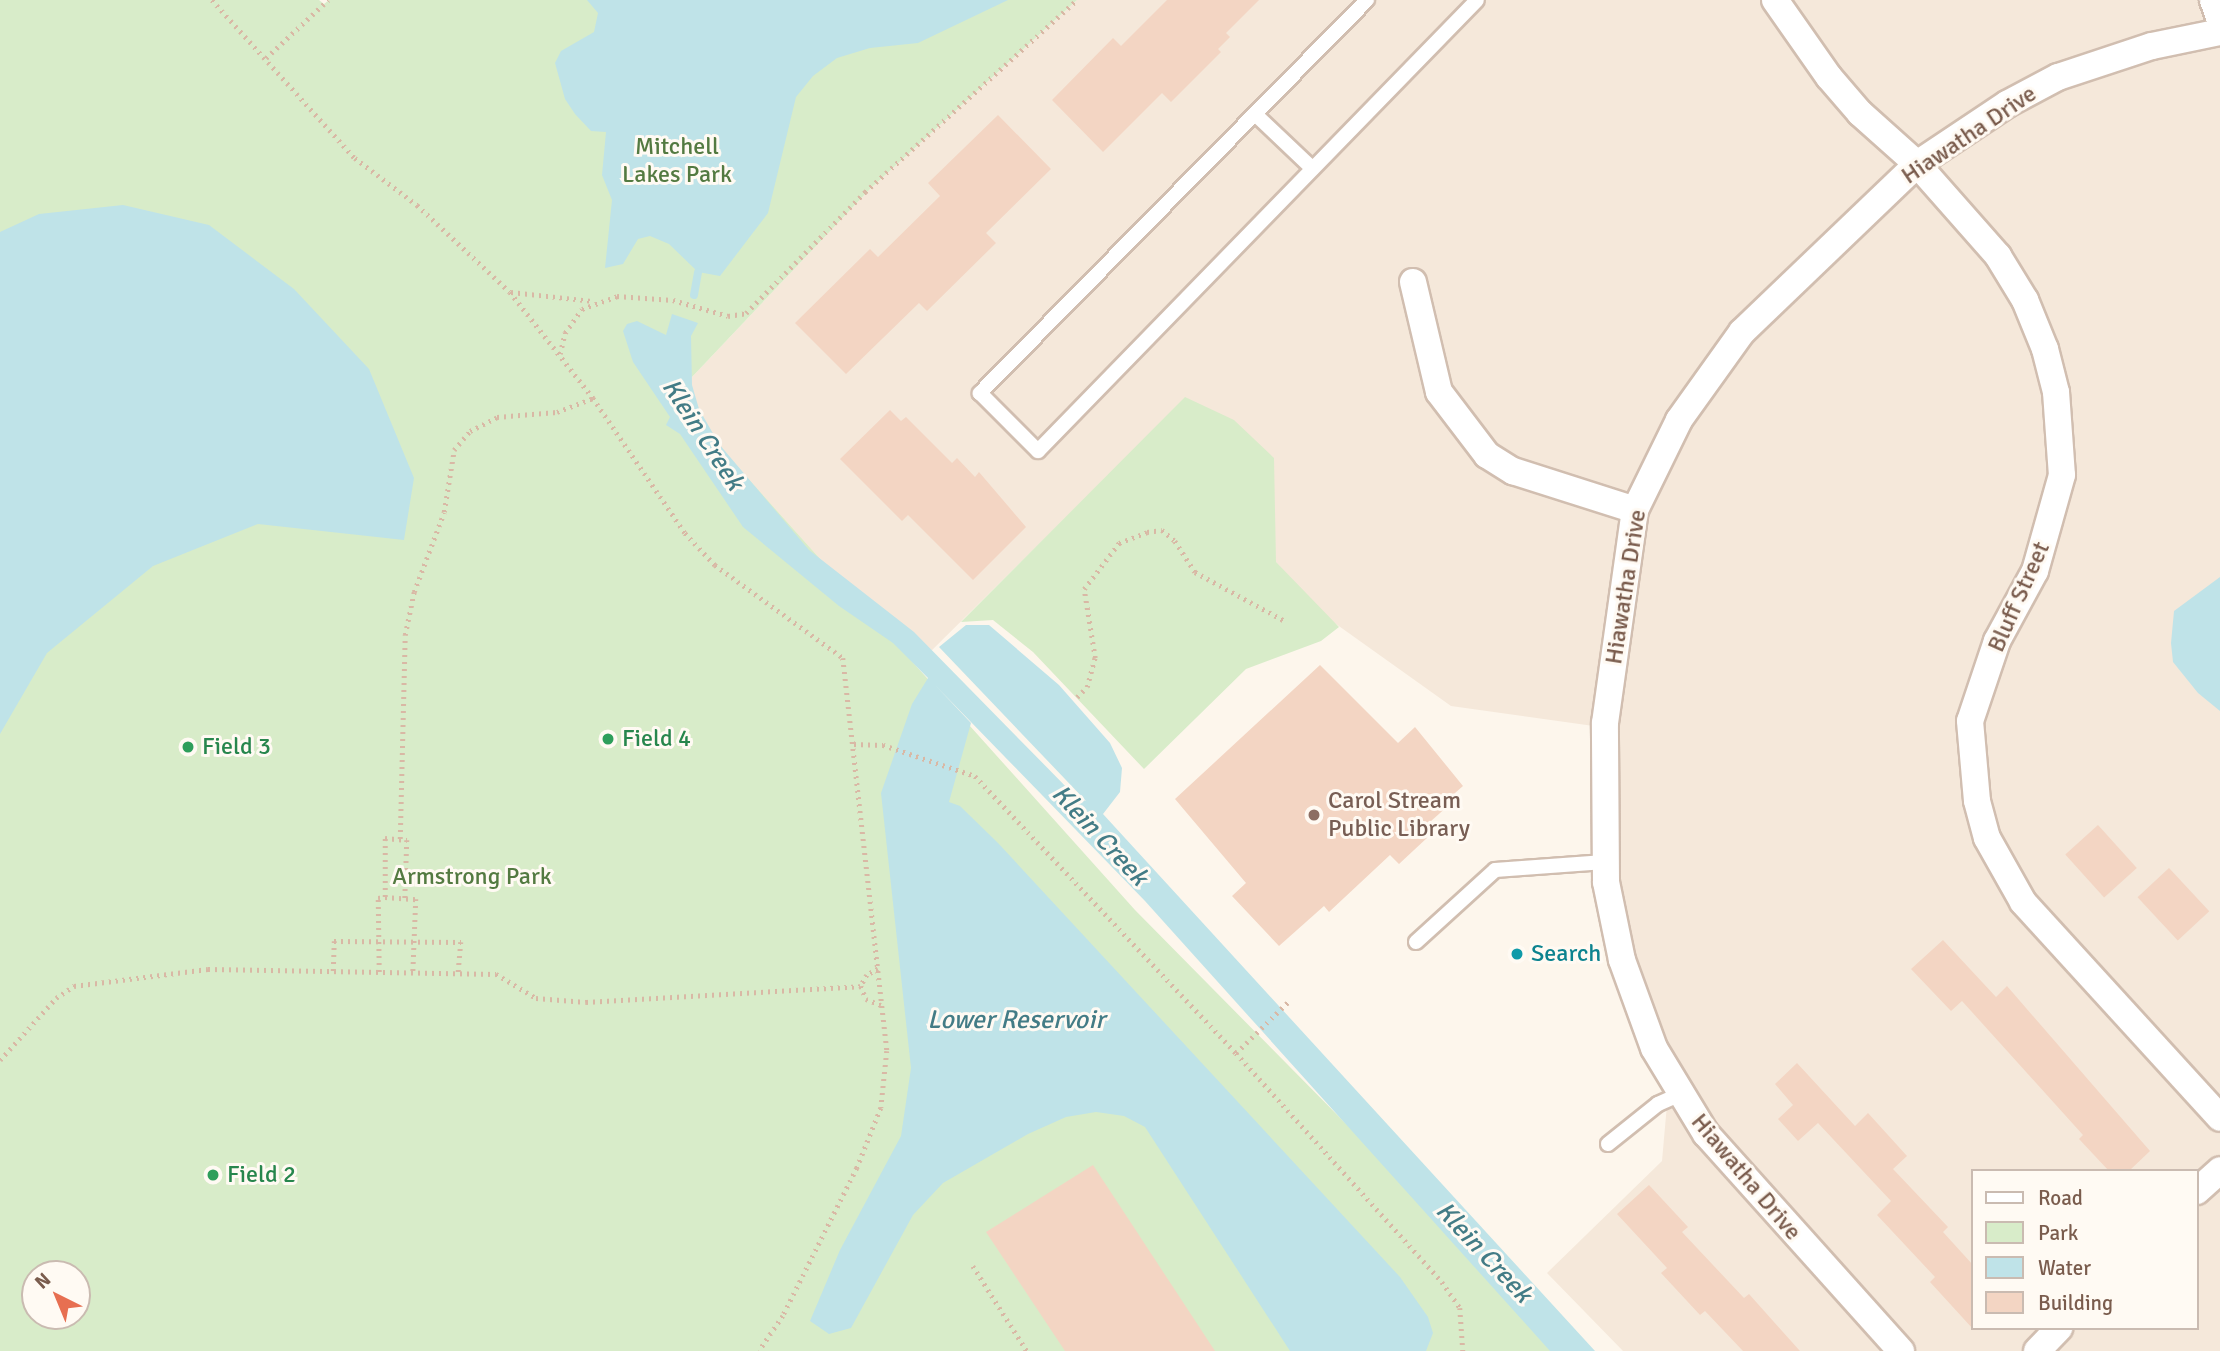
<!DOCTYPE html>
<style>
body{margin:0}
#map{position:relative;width:2220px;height:1351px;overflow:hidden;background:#fdf6ec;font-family:Signika,sans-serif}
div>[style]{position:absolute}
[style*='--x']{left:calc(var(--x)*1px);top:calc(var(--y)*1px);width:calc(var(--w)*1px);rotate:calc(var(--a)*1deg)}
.residential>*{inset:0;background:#f5e8da}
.green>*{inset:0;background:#d8ecc9}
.water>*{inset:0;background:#bfe3e8}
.stream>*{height:8px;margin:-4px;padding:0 4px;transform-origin:4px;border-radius:4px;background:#bfe3e8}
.building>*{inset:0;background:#f3d5c3;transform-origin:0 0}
.path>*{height:4.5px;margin-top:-2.25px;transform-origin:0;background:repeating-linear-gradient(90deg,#d9b8a5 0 2px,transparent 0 7px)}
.roads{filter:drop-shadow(2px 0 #d1beb0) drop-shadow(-2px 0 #d1beb0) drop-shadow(0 2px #d1beb0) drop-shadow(0 -2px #d1beb0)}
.service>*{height:14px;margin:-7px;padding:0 7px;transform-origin:7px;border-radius:7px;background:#fff}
.minor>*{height:26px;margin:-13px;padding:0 13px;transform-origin:13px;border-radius:13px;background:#fff}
.dots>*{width:19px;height:19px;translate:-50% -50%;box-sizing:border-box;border:4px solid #fffaf3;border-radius:50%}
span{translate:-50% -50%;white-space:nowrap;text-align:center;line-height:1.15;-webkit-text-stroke:6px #fffaf3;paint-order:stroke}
.street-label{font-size:24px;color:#7a5c4d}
.park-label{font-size:24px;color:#537a41}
.leisure-label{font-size:24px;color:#27864d}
.left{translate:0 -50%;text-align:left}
.education-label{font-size:24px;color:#785e54}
.culture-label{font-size:24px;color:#0d838f}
.water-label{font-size:26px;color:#437c86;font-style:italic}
.legend{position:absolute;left:1971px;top:1169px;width:228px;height:161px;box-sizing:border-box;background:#fffaf3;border:2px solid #cabbb1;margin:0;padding:9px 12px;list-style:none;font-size:21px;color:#7a5c4d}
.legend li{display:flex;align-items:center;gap:14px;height:35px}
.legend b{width:35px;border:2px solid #cabbb1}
.north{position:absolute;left:21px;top:1260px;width:70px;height:70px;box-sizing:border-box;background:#fffaf3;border:2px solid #cabbb1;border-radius:50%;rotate:317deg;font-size:19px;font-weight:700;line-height:28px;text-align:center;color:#7a5c4d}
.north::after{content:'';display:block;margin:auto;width:24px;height:32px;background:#e76f51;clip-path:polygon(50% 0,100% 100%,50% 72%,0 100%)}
</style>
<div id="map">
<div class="residential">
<i style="clip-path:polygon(evenodd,1077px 0,2220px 0,2220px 1351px,1623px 1351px,1547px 1273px,1662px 1161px,1671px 1059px,1633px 949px,1614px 858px,1615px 729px,1451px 706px,1329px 619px,1153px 431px,916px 666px,674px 396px,871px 188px,1077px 0,1973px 1171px,2197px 1171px,2197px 1328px,1973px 1328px,1973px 1171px)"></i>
</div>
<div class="green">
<i style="clip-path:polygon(evenodd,0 0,319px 0,324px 4px,329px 0,1077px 0,871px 188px,674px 396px,1135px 910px,1361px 1139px,1555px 1351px,0 1351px,0 0,35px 1274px,77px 1274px,77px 1316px,35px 1316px,35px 1274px)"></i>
<i style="clip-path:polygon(1185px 397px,1234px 420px,1274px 458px,1276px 562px,1339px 627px,1321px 641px,1246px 669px,1144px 769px,1033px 652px,993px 620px,961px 622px)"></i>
</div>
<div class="water">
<i style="clip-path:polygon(587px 0,1008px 0,918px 43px,870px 48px,837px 58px,813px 76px,796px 97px,768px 213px,720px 276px,698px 272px,669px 244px,650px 236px,638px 239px,623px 264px,605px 268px,612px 200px,602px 175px,606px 132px,591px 131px,575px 114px,565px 99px,555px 63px,561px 51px,594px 32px,598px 13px)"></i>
<i style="clip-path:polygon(123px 205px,209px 225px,294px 289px,369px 369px,414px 478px,404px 540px,258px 524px,153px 566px,47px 653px,0 734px,0 232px,39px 214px)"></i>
<i style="clip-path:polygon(672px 314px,698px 323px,691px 336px,692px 385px,699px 409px,719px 444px,809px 550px,914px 632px,1077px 798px,1086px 801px,939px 647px,966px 625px,989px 625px,1059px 685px,1110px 743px,1122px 768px,1120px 792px,1103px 814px,1595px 1351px,1550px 1351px,1145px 901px,935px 685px,971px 723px,949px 802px,960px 806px,998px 843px,1400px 1277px,1428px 1317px,1433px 1333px,1426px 1351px,1290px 1351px,1145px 1127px,1124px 1116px,1096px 1112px,1066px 1117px,1028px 1134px,943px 1183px,913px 1215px,851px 1328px,829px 1334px,810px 1321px,840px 1250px,901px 1136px,911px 1068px,881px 793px,912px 704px,928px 678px,893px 643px,839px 606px,743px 527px,680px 434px,666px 425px,670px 417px,633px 362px,623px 331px,627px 324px,637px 321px,666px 335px)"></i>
<i style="clip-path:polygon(2220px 577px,2220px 711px,2198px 693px,2173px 662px,2171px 643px,2174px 611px)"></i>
</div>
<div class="stream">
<i style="--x:694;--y:295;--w:23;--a:-80"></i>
</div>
<div class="building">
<i style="clip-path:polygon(1167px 0,1259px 0,1226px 33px,1230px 37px,1218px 49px,1221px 52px,1171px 102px,1162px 93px,1103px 152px,1052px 100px,1113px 38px,1121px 46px)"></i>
<i style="clip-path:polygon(998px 115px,1051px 169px,986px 233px,996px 243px,927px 311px,919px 303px,846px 374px,795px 323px,870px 249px,878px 257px,940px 196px,928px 183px)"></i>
<i style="clip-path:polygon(890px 410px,901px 421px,906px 417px,952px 463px,957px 458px,975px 477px,979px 472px,1026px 527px,973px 580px,908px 515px,902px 521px,840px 459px)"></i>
<i style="clip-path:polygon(1320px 665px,1398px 743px,1415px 727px,1463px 786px,1455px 793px,1458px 797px,1421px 830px,1428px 837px,1399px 864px,1390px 855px,1329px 912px,1324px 906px,1279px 946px,1232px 896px,1246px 883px,1175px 799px)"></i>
<i style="left:2098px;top:825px;width:58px;height:44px;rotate:48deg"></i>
<i style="left:2169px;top:868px;width:59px;height:43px;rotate:47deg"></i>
<i style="clip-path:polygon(1943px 940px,1996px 997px,2007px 986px,2150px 1151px,2129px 1171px,2109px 1171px,2079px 1139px,2083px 1135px,1962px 1001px,1951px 1011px,1911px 969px)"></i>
<i style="clip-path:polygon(1797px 1063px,1855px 1126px,1868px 1113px,1907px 1156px,1893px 1169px,1948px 1227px,1943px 1232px,1973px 1265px,1973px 1329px,1930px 1282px,1935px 1277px,1877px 1215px,1891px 1201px,1818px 1123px,1798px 1141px,1778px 1119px,1793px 1105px,1775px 1084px)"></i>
<i style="clip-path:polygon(1093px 1165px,1215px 1351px,1065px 1351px,986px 1232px)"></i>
<i style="clip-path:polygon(1649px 1185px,1688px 1227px,1682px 1232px,1744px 1298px,1749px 1294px,1800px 1351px,1743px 1351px,1705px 1311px,1700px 1315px,1661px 1273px,1667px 1268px,1617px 1214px)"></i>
</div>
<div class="path">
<i style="--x:212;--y:0;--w:213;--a:47.9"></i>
<i style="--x:355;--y:158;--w:78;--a:37.2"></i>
<i style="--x:417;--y:205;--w:127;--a:43.1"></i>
<i style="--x:510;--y:292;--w:135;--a:51.9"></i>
<i style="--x:593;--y:398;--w:163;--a:55.7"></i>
<i style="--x:685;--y:533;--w:44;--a:46.8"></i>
<i style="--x:715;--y:565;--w:158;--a:36"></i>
<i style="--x:843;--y:658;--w:395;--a:83.6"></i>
<i style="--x:887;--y:1051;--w:57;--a:96"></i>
<i style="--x:881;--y:1108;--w:65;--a:111.8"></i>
<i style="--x:857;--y:1168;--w:165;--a:116.6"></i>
<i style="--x:783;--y:1316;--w:42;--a:124.4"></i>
<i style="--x:266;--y:58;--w:85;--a:-43.1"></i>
<i style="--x:511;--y:292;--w:81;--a:6.3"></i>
<i style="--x:560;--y:354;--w:22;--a:-77"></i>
<i style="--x:565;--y:333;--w:29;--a:-55"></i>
<i style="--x:582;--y:309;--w:37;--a:-20"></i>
<i style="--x:617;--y:296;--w:56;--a:4.1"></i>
<i style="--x:673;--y:300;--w:57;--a:16.2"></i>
<i style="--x:728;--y:316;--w:18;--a:-9"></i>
<i style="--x:746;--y:313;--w:170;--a:-45.5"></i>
<i style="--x:865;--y:192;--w:286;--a:-42.2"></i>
<i style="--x:1077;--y:697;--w:14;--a:-45"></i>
<i style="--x:1087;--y:687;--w:30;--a:-75"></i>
<i style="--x:1095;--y:658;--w:70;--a:-99.1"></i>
<i style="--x:1084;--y:589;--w:58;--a:-52.7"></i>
<i style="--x:1119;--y:543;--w:30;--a:-21"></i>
<i style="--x:1147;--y:532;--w:15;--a:-8"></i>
<i style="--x:1162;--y:530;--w:17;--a:40"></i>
<i style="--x:1175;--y:541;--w:37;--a:57"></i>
<i style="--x:1195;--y:572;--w:102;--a:28.6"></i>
<i style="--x:854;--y:744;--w:29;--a:2"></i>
<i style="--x:883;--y:745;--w:97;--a:18.6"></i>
<i style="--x:975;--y:776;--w:381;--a:46.7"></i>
<i style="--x:1236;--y:1053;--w:308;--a:48"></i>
<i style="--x:1442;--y:1282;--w:32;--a:55"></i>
<i style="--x:1460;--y:1308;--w:43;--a:86"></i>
<i style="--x:400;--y:839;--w:204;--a:-88.6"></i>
<i style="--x:405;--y:635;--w:44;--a:-78.2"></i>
<i style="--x:414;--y:592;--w:85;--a:-69.4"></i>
<i style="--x:444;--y:512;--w:63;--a:-80.8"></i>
<i style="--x:454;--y:450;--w:25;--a:-50"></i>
<i style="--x:470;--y:431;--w:30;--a:-27"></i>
<i style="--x:497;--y:417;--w:60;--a:-4.8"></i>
<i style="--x:557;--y:412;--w:39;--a:-21"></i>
<i style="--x:385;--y:897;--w:31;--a:4"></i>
<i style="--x:416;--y:899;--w:74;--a:92.3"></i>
<i style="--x:878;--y:969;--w:13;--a:151"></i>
<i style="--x:867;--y:975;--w:13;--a:119"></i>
<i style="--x:861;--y:986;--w:14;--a:69"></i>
<i style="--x:866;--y:999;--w:16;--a:22"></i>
<i style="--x:333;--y:971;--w:30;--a:-88"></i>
<i style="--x:334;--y:941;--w:127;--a:0.5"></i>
<i style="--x:461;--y:942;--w:32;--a:95"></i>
<i style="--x:379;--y:972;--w:74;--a:-90.8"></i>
<i style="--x:378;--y:898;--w:7;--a:-8"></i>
<i style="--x:385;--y:897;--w:59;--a:-90"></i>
<i style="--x:385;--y:838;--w:22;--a:5"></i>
<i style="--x:407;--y:840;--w:59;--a:91.9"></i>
<i style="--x:1236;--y:1053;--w:73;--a:-44.4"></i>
<i style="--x:0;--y:1060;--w:84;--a:-47.9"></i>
<i style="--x:56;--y:998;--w:22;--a:-34"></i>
<i style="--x:74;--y:986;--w:135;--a:-7.2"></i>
<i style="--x:208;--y:969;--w:288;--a:1"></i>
<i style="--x:496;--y:974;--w:47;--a:31"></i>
<i style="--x:536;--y:998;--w:50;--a:4.6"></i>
<i style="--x:586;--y:1002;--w:275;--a:-3.3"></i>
<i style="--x:973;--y:1266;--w:101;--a:57.6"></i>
</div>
<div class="roads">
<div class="service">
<i style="--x:1367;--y:0;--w:552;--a:134.56"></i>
<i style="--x:980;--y:393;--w:82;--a:45"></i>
<i style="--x:1038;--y:451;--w:629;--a:-45.77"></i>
<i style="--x:1255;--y:114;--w:79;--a:43.5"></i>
<i style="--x:1416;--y:942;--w:107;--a:-42.3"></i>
<i style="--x:1495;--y:870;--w:110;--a:-4.2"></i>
<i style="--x:1608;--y:1144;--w:64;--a:-38.7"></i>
<i style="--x:1658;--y:1104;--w:24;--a:-24"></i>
</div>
<div class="minor">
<i style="--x:1775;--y:0;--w:94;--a:55"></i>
<i style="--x:1829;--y:77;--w:48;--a:49.3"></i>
<i style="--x:1860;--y:113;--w:76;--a:41.8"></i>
<i style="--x:1917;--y:164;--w:123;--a:48.6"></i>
<i style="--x:1998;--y:256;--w:52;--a:58.5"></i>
<i style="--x:2025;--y:300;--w:53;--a:67.8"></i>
<i style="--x:2045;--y:349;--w:44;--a:75.7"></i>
<i style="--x:2056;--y:392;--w:83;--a:85.9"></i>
<i style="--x:2062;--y:475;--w:100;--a:105.7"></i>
<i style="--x:2035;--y:571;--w:80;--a:118.5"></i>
<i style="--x:1997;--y:641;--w:84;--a:108.6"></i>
<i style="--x:1970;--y:721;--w:80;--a:85"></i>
<i style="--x:1977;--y:801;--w:38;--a:75"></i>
<i style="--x:1987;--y:838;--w:73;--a:60.6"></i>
<i style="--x:2023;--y:902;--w:292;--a:47.6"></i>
<i style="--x:2213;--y:0;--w:21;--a:71"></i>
<i style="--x:1413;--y:282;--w:113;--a:76.7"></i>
<i style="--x:1439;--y:392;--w:79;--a:52.7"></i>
<i style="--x:1487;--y:455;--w:31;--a:32"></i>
<i style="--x:1513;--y:471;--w:128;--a:17.7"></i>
<i style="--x:2197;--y:1191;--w:31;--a:-42"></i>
<i style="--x:1901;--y:1351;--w:292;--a:-131.9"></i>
<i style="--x:1706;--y:1134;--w:100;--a:-121.2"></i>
<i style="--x:1654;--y:1048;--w:94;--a:-110"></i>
<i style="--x:1622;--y:960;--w:80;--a:-101.6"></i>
<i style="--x:1606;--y:882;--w:159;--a:-90.4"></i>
<i style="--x:1605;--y:723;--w:215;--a:-82"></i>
<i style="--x:1635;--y:510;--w:100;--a:-63.9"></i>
<i style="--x:1679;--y:420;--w:108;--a:-54.4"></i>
<i style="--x:1742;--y:332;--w:243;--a:-43.8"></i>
<i style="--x:1917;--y:164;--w:108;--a:-33.7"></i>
<i style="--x:2007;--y:104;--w:58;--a:-27.9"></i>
<i style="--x:2058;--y:77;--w:99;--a:-18.3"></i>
<i style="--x:2152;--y:46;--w:69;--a:-11.6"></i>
<i style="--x:2037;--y:1351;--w:32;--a:-46"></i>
</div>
</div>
<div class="dots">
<i style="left:608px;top:739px;background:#2e9e5b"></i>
<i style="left:188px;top:747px;background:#2e9e5b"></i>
<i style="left:1314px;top:815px;background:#8d6e63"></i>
<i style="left:1517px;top:954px;background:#0f9aa8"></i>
<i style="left:213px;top:1175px;background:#2e9e5b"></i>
</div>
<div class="street-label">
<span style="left:1969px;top:135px;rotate:-34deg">Hiawatha Drive</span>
<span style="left:1626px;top:587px;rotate:-81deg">Hiawatha Drive</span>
<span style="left:2019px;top:597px;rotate:-66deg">Bluff Street</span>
<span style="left:1746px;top:1177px;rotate:50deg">Hiawatha Drive</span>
</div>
<div class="park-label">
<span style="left:677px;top:161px">Mitchell<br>Lakes Park</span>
<span style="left:472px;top:877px">Armstrong Park</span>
</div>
<div class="leisure-label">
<span class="left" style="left:622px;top:739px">Field 4</span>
<span class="left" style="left:202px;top:747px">Field 3</span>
<span class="left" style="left:227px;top:1175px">Field 2</span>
</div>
<div class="education-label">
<span class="left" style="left:1328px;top:815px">Carol Stream<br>Public Library</span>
</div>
<div class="culture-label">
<span class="left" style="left:1531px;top:954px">Search</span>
</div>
<div class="water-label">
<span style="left:702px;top:435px;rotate:57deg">Klein Creek</span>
<span style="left:1099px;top:836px;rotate:47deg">Klein Creek</span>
<span style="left:1016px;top:1021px">Lower Reservoir</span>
<span style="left:1483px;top:1253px;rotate:47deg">Klein Creek</span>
</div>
<ul class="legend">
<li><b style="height:9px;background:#fff"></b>Road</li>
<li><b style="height:19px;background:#d8ecc9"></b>Park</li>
<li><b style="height:19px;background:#bfe3e8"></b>Water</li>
<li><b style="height:19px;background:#f3d5c3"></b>Building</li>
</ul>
<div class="north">N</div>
</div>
